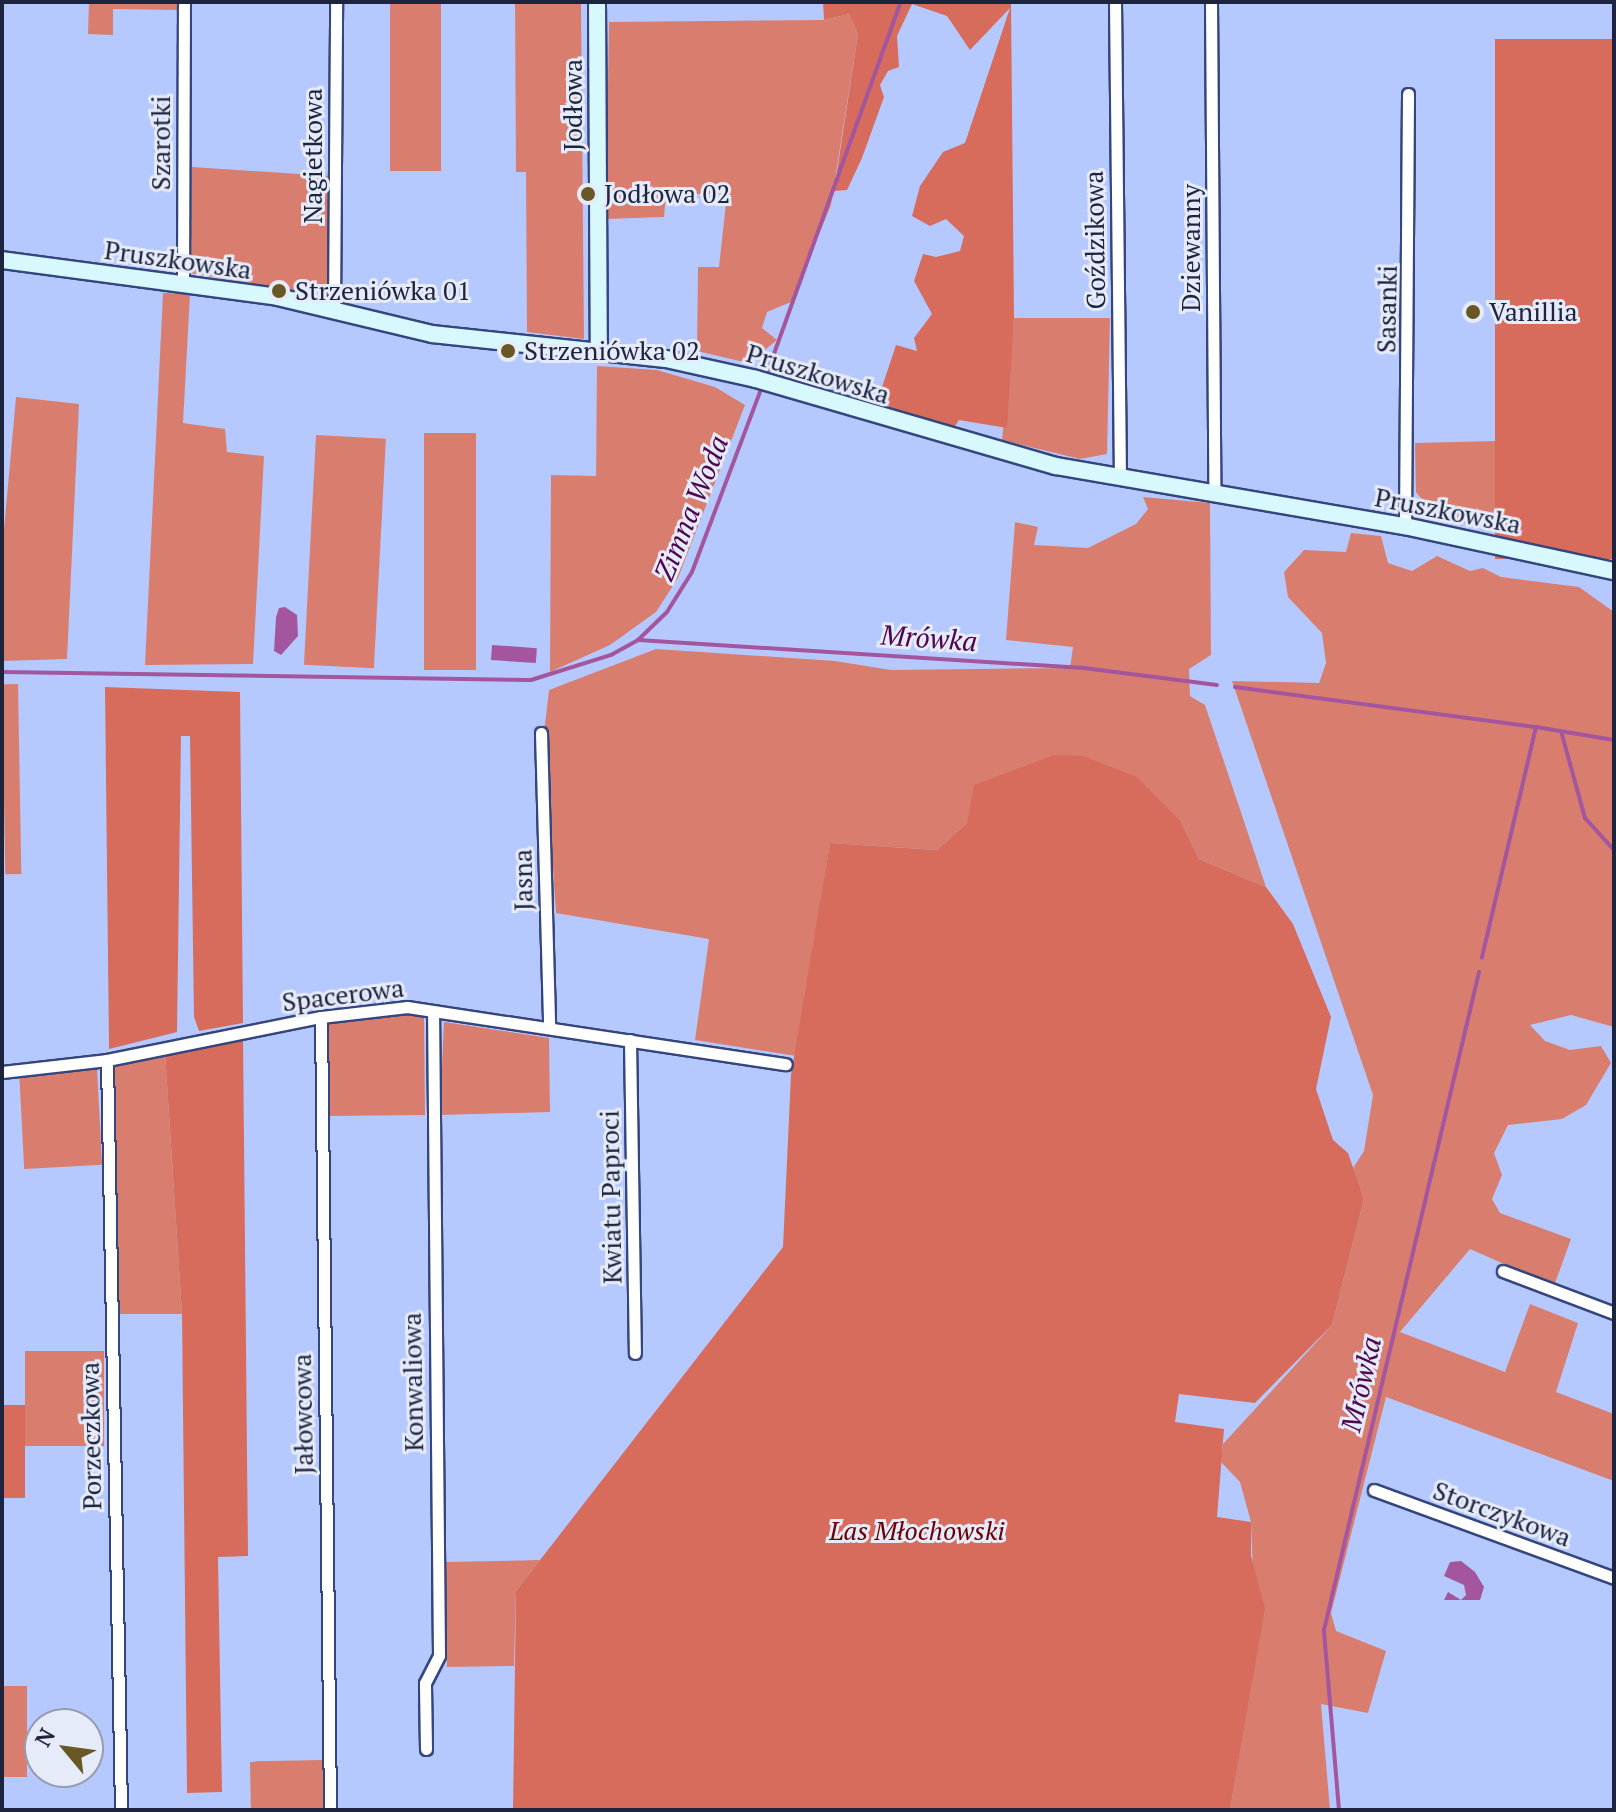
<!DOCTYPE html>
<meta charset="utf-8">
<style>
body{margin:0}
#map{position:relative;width:1616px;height:1812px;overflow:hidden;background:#b6c9fe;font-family:"PT Serif",serif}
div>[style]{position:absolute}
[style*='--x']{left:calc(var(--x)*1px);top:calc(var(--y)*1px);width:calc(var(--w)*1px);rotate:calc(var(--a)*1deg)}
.green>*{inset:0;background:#d97e6f;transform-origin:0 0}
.forest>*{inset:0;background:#d76c5d;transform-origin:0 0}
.water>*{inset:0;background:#a3569d;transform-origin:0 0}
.stream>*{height:4px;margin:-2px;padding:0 2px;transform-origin:2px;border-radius:2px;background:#a3569d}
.roads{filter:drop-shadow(2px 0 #35457d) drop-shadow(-2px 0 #35457d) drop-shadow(0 2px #35457d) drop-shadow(0 -2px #35457d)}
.street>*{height:11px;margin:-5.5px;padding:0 5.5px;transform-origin:5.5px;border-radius:5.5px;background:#fff}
.secondary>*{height:16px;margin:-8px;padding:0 8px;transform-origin:8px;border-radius:8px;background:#d7f8fd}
.dots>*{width:22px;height:22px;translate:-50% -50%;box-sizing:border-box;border:4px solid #e6ebf9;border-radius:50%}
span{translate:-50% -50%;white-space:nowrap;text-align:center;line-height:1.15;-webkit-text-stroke:6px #e6ebf9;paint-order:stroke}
.street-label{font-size:26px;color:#1d243e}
.poi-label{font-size:26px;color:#1d243e}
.left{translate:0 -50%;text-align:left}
.park-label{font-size:26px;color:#690200;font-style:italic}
.water-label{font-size:28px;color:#50044e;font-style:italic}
.frame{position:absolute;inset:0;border:4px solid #1d243e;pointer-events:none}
.north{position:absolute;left:24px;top:1708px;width:80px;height:80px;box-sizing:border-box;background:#e6ebf9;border:2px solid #969bae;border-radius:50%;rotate:299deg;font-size:22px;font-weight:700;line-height:32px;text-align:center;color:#1d243e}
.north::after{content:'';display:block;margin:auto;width:28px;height:36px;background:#695725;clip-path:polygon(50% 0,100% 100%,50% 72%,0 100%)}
</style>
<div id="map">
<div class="green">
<i style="clip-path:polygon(89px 2px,179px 2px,179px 10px,113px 9px,113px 35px,88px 34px)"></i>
<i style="left:390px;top:2px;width:51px;height:169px"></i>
<i style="clip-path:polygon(515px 2px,581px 2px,584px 339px,527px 332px,526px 172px,516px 172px)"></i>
<i style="clip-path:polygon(849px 14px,858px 34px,831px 205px,791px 302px,767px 312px,762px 328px,777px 340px,748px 363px,697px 351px,698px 267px,719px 267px,727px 194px,666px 194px,664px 217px,606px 219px,609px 22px,824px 20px)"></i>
<i style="clip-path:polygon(192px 167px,329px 176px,327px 297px,313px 285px,311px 293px,190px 273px)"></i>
<i style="clip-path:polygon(163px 293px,190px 294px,183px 423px,225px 429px,227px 452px,264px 456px,253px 664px,145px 665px)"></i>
<i style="clip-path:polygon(1014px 318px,1110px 318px,1107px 454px,1080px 459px,1002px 440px)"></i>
<i style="clip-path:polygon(597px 366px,657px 370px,715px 387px,745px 405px,678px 578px,656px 612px,610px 645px,550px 672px,551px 475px,596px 476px)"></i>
<i style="clip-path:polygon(16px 397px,79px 404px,67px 659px,2px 661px,2px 552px)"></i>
<i style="left:424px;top:433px;width:52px;height:237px"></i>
<i style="left:316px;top:435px;width:70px;height:230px;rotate:3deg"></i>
<i style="clip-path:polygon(1496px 441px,1496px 530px,1436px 517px,1416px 492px,1415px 443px)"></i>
<i style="clip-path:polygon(1143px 497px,1210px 503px,1211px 655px,1189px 669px,1190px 696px,1205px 705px,1266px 887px,1199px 859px,1181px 822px,967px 823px,937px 850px,830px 843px,796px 1056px,695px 1040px,709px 939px,556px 913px,544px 733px,549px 690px,656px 649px,835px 661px,891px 670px,1070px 668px,1073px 647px,1006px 640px,1015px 522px,1038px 527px,1034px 545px,1088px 548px,1136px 524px,1148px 509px)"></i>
<i style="clip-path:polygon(1351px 533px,1381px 536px,1388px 563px,1412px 571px,1437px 556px,1470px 571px,1483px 568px,1501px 577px,1579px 587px,1614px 612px,1614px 1027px,1571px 1015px,1530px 1025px,1545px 1041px,1570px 1050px,1601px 1046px,1611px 1063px,1586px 1105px,1562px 1119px,1508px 1125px,1494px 1153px,1502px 1175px,1492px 1199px,1500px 1213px,1571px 1239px,1554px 1286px,1470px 1249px,1400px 1332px,1505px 1372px,1530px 1304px,1578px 1323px,1556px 1392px,1614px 1414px,1614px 1481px,1386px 1397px,1331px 1613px,1336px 1631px,1386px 1651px,1368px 1713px,1321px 1704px,1330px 1810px,1230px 1810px,1256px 1658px,1251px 1522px,1240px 1482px,1221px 1462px,1223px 1444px,1332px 1325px,1364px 1199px,1353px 1168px,1364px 1151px,1373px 1095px,1232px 681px,1319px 683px,1326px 663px,1322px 633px,1288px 597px,1284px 572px,1304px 550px,1346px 552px)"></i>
<i style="left:18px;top:684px;width:190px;height:16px;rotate:89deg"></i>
<i style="clip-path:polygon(410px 1013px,424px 1016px,425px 1115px,326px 1116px,327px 1024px)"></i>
<i style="clip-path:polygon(444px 1022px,549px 1038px,550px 1112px,440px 1115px)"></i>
<i style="clip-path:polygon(165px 1053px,182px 1314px,118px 1314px,114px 1068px,118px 1062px)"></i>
<i style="left:97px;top:1068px;width:97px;height:78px;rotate:87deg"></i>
<i style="left:25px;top:1351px;width:79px;height:95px"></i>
<i style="clip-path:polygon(540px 1560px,516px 1591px,514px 1666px,447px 1667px,446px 1562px)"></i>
<i style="left:2px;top:1686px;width:25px;height:91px"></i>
<i style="left:324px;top:1760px;width:50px;height:74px;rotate:89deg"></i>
</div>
<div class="forest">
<i style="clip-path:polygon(823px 2px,1011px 2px,1014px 318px,1007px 428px,959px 420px,953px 429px,869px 400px,880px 393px,896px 345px,917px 351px,914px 338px,932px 314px,914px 281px,923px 254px,936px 257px,960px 251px,964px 236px,946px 219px,930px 226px,912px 216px,920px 186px,943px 152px,965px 143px,1010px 8px,970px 50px,947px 16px,912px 4px,897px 36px,899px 67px,888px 71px,880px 85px,884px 97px,862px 158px,847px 190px,834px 191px,858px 34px,849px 14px,824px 20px)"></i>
<i style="left:1614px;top:39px;width:520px;height:119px;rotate:90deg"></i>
<i style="clip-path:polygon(105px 687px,240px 692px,243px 1023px,199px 1031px,194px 1017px,190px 736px,181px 736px,177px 1032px,109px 1049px)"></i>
<i style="clip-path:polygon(1054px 755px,1083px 756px,1137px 777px,1181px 822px,1199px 859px,1266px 887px,1293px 924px,1331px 1017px,1316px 1089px,1333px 1140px,1348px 1153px,1364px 1199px,1332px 1325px,1255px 1403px,1179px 1394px,1175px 1422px,1224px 1429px,1217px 1517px,1251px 1522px,1251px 1556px,1265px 1609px,1230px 1810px,513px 1810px,516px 1591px,783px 1247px,791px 1075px,830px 843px,937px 850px,967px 823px,974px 785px)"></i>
<i style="clip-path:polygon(243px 1038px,248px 1556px,218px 1557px,222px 1792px,187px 1793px,182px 1314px,165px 1053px)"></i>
<i style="left:2px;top:1405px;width:23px;height:93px"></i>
</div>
<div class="water">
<i style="clip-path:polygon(285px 607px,297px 615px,298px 636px,281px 655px,274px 651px,276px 617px,279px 608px)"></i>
<i style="left:492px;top:645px;width:45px;height:15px;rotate:4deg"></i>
<i style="clip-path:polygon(1450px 1562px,1461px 1561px,1475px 1572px,1484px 1587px,1480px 1600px,1444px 1600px,1448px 1592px,1461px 1600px,1466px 1595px,1464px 1585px,1444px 1576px)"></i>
</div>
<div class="stream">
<i style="--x:766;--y:376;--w:398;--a:-70.2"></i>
<i style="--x:638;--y:640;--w:447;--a:3.6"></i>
<i style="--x:1084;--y:668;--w:134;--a:7.3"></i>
<i style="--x:2;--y:672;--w:529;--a:0.87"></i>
<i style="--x:531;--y:680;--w:84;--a:-17.4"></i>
<i style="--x:611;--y:655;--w:31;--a:-29"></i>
<i style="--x:638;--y:640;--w:40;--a:-44"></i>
<i style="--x:667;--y:612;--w:47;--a:-58"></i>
<i style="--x:692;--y:572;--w:201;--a:-69.3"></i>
<i style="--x:1235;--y:687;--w:304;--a:7.6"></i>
<i style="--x:1536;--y:727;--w:237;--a:103.2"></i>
<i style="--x:1536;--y:727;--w:79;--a:9.5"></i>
<i style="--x:1561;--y:731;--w:90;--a:74.6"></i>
<i style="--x:1585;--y:818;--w:43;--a:47.8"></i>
<i style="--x:1339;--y:1810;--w:181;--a:-94.8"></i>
<i style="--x:1324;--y:1630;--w:676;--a:-76.74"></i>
</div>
<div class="roads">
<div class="street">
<i style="--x:1115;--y:2;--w:475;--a:89.4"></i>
<i style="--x:1211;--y:2;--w:491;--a:89.6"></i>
<i style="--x:183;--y:284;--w:282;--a:-89.8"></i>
<i style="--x:334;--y:310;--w:308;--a:-89.6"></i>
<i style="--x:1405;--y:526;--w:432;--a:-89.6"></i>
<i style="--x:541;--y:733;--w:293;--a:88.4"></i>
<i style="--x:321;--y:1017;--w:793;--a:89.35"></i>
<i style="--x:630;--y:1040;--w:313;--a:89.1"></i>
<i style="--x:107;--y:1060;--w:750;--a:88.93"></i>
<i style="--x:2;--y:1072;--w:106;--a:-6.5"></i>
<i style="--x:107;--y:1060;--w:218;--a:-11.4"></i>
<i style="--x:321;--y:1017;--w:87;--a:-6.6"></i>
<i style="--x:407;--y:1007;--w:383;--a:8.6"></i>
<i style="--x:1503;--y:1271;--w:119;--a:20.7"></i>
<i style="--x:1374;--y:1490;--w:256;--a:20.1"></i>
<i style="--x:426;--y:1749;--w:66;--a:-90.9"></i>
<i style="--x:425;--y:1683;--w:31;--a:-63"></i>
<i style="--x:439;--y:1655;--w:644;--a:-90.53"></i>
</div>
<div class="secondary">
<i style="--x:597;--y:2;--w:350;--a:89.7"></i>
<i style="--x:2;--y:260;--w:278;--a:7.6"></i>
<i style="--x:278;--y:297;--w:158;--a:13.5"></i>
<i style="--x:432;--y:334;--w:235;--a:6.1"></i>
<i style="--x:666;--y:359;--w:92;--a:12.5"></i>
<i style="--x:756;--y:379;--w:312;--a:16.2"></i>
<i style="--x:1056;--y:466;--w:354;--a:9.8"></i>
<i style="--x:1405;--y:526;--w:214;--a:12.2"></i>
</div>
</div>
<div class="dots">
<i style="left:588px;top:194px;background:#695725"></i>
<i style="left:279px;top:291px;background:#695725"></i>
<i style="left:1473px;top:312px;background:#695725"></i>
<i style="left:508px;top:351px;background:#695725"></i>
</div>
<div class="street-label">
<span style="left:573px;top:105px;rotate:-90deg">Jodłowa</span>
<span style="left:161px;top:143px;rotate:-90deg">Szarotki</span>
<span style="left:313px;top:156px;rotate:-90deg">Nagietkowa</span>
<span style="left:1095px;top:240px;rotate:-91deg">Goździkowa</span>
<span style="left:1191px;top:248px;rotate:-90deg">Dziewanny</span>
<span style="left:178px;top:260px;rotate:8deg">Pruszkowska</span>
<span style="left:1387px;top:309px;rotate:-89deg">Sasanki</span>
<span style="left:818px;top:374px;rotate:17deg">Pruszkowska</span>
<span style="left:1448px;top:511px;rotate:11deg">Pruszkowska</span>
<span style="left:523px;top:880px;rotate:-91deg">Jasna</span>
<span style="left:343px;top:995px;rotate:-7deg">Spacerowa</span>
<span style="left:611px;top:1197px;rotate:-91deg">Kwiatu Paproci</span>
<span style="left:413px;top:1382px;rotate:-91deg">Konwaliowa</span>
<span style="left:303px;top:1414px;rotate:-91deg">Jałowcowa</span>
<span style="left:91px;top:1436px;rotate:-91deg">Porzeczkowa</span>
<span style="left:1502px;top:1514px;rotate:20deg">Storczykowa</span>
</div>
<div class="poi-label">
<span class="left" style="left:604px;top:194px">Jodłowa 02</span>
<span class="left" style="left:295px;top:291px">Strzeniówka 01</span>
<span class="left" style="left:1489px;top:312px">Vanillia</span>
<span class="left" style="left:524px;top:351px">Strzeniówka 02</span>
</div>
<div class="park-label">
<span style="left:917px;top:1531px">Las Młochowski</span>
</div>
<div class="water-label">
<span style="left:691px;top:508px;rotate:-68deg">Zimna Woda</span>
<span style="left:929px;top:638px;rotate:4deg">Mrówka</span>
<span style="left:1361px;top:1384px;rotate:-77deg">Mrówka</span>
</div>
<div class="frame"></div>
<div class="north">N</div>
</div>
